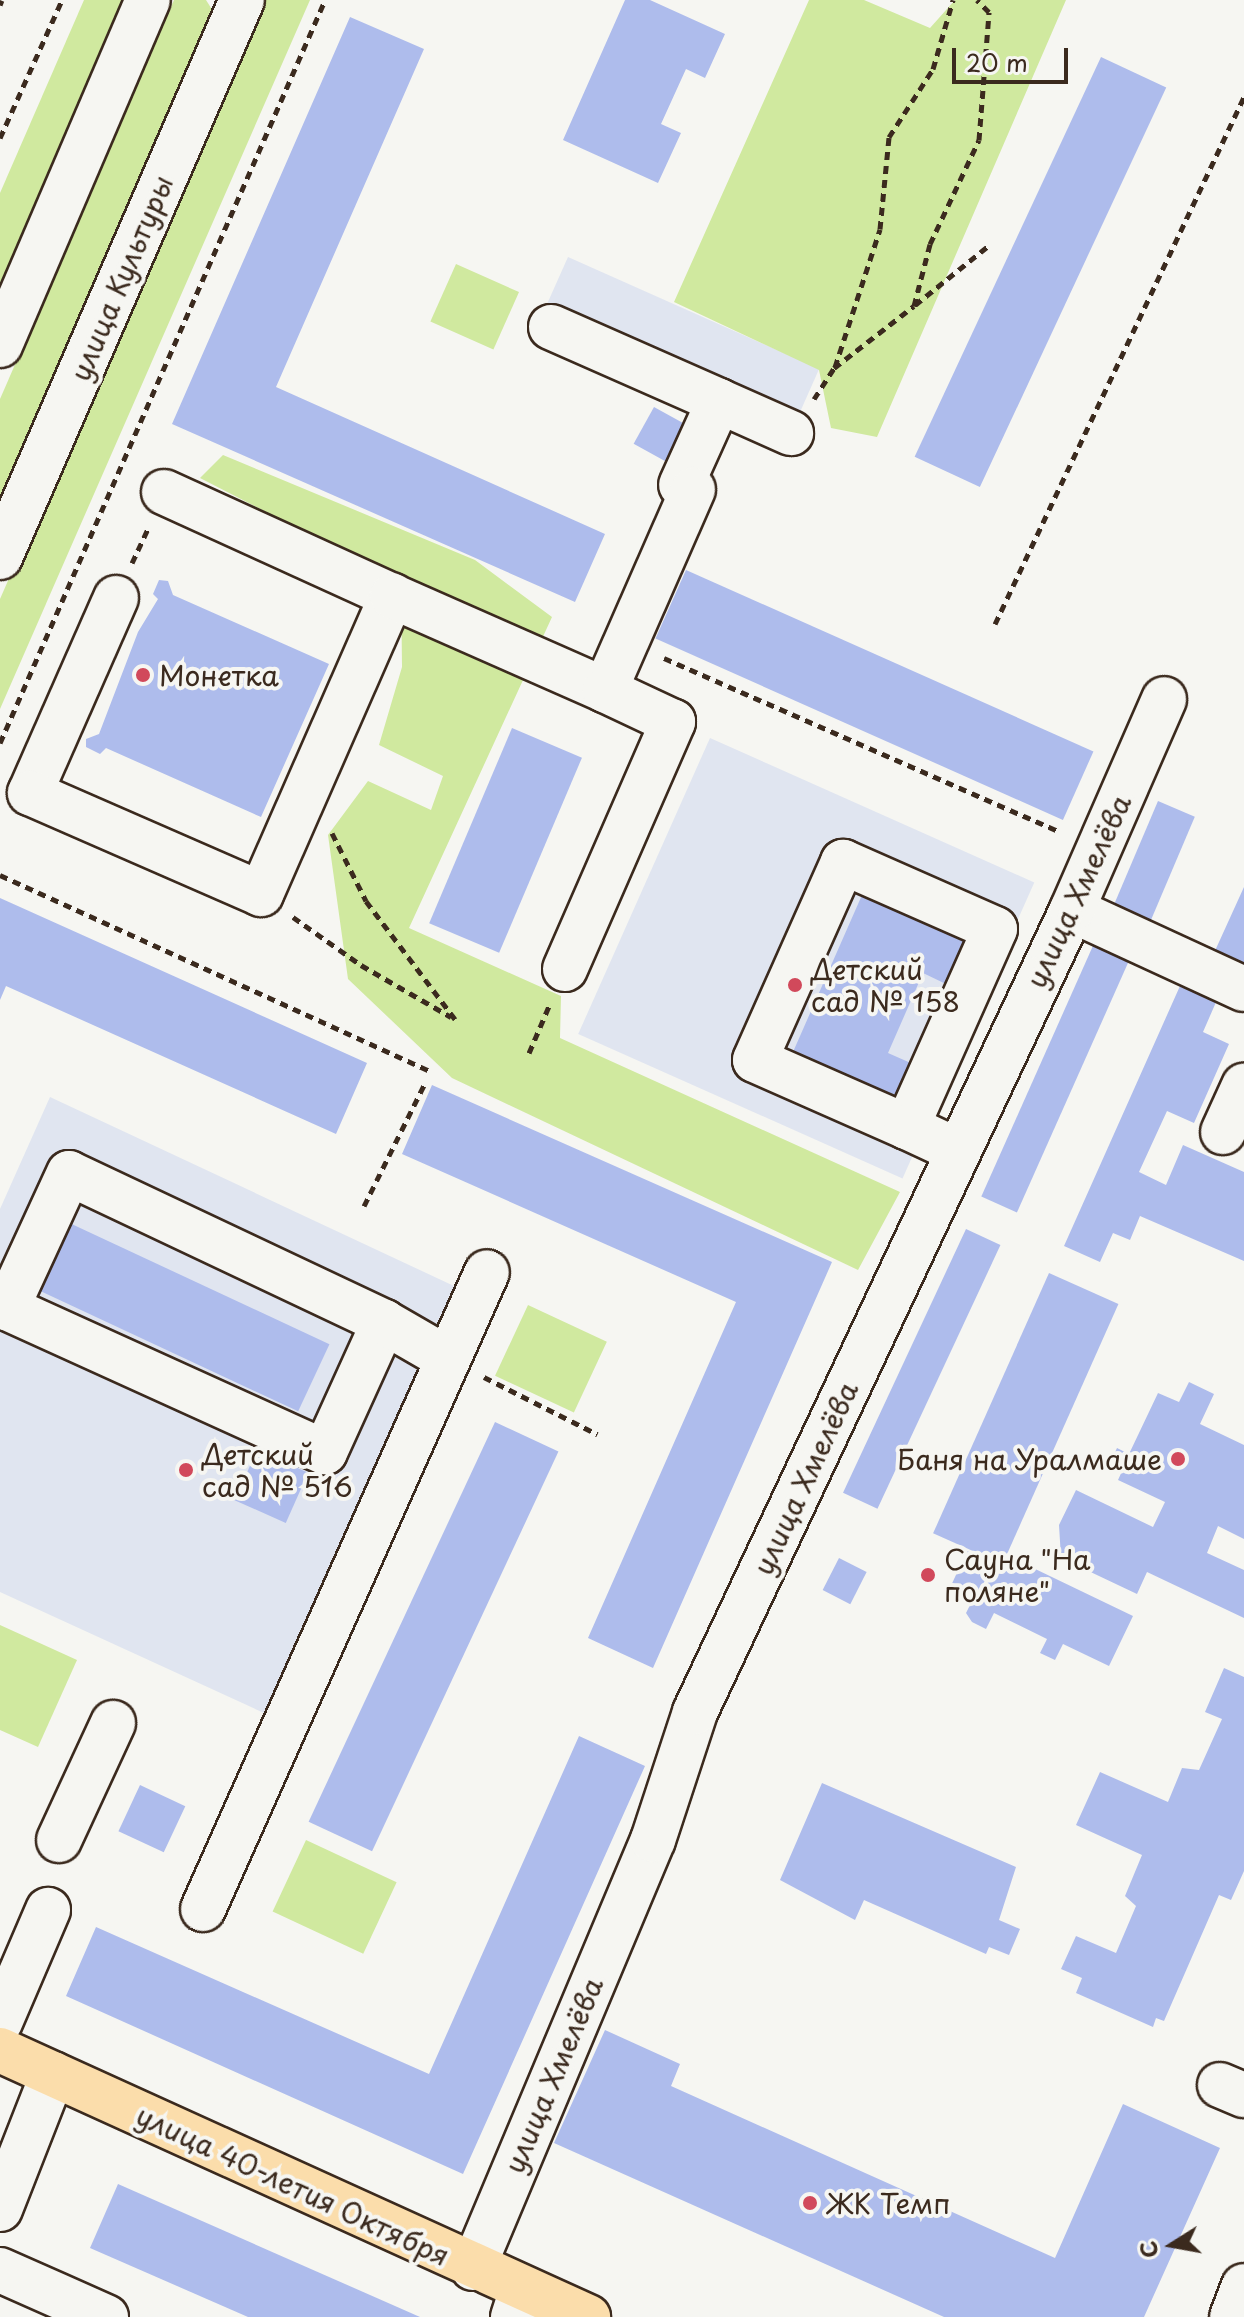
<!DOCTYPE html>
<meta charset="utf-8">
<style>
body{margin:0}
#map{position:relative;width:1244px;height:2317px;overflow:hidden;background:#f6f6f2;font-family:"Playpen Sans",sans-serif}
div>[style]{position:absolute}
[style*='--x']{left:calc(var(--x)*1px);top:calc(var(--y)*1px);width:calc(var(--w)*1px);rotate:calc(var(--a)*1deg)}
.built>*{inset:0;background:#e0e5f0;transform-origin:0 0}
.green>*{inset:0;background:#d0e99f;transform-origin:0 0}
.building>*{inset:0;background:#aebcec;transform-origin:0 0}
.path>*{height:5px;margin-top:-2.5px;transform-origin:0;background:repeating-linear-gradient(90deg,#3b2a1e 0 8px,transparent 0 14px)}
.roads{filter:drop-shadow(2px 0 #3b2a1e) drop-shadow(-2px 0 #3b2a1e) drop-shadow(0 2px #3b2a1e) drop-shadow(0 -2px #3b2a1e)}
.minor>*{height:44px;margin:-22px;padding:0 22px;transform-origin:22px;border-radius:22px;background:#f6f6f2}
.major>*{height:44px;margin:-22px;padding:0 22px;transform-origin:22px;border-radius:22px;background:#fbddab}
.dots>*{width:22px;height:22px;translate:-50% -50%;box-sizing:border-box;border:4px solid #f6f6f2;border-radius:50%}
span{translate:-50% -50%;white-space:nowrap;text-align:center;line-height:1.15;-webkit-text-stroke:8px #f6f6f2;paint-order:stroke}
.street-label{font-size:28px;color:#3b2a1e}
.poi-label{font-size:28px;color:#3b2a1e}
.left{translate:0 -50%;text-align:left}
.right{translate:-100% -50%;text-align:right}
.north{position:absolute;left:1132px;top:2205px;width:80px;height:80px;-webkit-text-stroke:6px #f6f6f2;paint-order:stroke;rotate:259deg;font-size:22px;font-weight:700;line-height:32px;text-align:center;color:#3b2a1e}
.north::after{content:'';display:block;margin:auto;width:28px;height:36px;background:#3b2a1e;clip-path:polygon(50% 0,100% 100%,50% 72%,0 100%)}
.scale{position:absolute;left:952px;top:48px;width:116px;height:36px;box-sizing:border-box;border:4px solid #3b2a1e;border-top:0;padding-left:10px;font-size:24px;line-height:28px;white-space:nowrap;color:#3b2a1e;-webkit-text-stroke:6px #f6f6f2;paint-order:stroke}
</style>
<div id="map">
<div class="built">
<i style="left:568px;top:257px;width:275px;height:86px;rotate:24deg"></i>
<i style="left:710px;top:738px;width:355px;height:324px;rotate:24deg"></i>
<i style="clip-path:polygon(50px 1097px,454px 1286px,264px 1713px,0 1592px,0 1209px)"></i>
</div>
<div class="green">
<i style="clip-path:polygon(84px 0,132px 0,0 304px,0 193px)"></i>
<i style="clip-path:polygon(174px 0,206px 0,213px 11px,211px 22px,0 510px,0 399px)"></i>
<i style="clip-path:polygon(262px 0,310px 0,0 709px,0 599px)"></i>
<i style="clip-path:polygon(809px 0,864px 0,930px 28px,955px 0,1066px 0,877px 437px,831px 428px,819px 370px,674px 302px)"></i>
<i style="left:456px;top:264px;width:69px;height:63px;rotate:24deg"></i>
<i style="clip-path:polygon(223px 455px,475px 560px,552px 617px,409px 928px,561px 996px,560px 1038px,900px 1192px,858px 1270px,452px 1078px,348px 979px,328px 835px,368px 781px,431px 810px,443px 776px,379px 745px,402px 667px,401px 581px,200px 478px)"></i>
<i style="left:528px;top:1305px;width:87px;height:78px;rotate:25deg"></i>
<i style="clip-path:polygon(0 1625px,77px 1660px,38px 1747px,0 1730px)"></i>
<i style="left:306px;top:1840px;width:100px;height:79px;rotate:25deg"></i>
</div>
<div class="building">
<i style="clip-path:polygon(625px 0,650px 0,725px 34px,705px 78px,686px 69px,661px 124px,681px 133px,658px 183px,563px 140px)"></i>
<i style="clip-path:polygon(350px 17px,424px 49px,276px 387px,605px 534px,575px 602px,172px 424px)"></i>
<i style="left:1101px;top:57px;width:72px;height:441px;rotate:25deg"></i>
<i style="left:654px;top:407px;width:43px;height:42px;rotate:29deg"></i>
<i style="left:686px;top:570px;width:446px;height:75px;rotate:24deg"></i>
<i style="clip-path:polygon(159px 580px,168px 581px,173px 595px,329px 664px,261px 817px,106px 748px,100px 754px,86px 747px,86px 739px,99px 734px,138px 632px,158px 599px,153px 594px)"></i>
<i style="left:512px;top:728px;width:76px;height:212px;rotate:23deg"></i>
<i style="left:1158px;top:801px;width:40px;height:116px;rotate:23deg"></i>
<i style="clip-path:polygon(1244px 887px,1244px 967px,1214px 953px)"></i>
<i style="clip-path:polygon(862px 895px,967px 943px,948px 985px,923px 973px,888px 1053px,913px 1064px,898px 1099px,793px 1052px)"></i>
<i style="clip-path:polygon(0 898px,367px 1063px,336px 1134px,6px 986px,0 1000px)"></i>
<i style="left:1096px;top:939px;width:39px;height:282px;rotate:24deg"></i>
<i style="clip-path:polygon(1184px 977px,1220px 993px,1203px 1032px,1229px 1044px,1194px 1123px,1167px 1111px,1139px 1172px,1166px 1185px,1183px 1145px,1244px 1172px,1244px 1261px,1140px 1216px,1130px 1240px,1113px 1233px,1100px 1262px,1064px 1246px)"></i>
<i style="clip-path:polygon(432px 1085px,832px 1262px,653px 1668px,588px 1638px,736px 1302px,402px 1154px)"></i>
<i style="left:63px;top:1220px;width:294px;height:74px;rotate:25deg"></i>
<i style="left:966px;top:1229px;width:38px;height:291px;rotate:25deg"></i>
<i style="left:1049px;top:1273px;width:76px;height:285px;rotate:24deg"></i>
<i style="clip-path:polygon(1189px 1382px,1214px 1394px,1200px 1424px,1244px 1445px,1244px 1539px,1218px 1526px,1207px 1553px,1244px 1570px,1244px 1618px,1147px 1572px,1137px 1594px,1061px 1558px,1059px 1525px,1076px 1490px,1153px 1527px,1165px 1502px,1118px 1480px,1123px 1469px,1110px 1463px,1117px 1448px,1129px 1454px,1158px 1393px,1179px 1402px)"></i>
<i style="left:495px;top:1422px;width:70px;height:441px;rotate:25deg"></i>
<i style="left:257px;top:1450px;width:56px;height:55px;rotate:24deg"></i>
<i style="clip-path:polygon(967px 1551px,1002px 1567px,1008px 1556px,1133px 1616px,1109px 1666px,1063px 1644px,1055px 1660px,1040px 1653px,1047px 1639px,994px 1613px,986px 1629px,972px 1622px,966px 1613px,972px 1601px,949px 1590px)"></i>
<i style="left:839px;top:1558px;width:31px;height:36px;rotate:27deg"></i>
<i style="clip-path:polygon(1224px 1668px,1244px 1677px,1244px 1871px,1231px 1900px,1219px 1895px,1164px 2021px,1156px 2018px,1153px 2027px,1076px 1993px,1082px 1978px,1061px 1969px,1076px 1936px,1116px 1953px,1136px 1906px,1125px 1896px,1142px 1855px,1076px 1825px,1100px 1772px,1168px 1802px,1182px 1768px,1199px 1770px,1222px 1719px,1205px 1712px)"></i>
<i style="clip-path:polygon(579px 1736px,645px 1766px,463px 2174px,66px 1996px,96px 1927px,429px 2074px)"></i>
<i style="clip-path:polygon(822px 1783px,1016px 1867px,999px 1920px,1020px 1929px,1009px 1955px,989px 1947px,986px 1954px,864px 1900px,855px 1920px,780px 1880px)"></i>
<i style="left:140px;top:1785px;width:50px;height:51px;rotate:25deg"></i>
<i style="clip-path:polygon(605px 2030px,680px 2064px,671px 2086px,1055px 2258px,1123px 2104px,1220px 2148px,1144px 2317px,944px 2317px,554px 2143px)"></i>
<i style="clip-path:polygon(118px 2184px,420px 2317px,248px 2317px,90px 2248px)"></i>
</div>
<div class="path">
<i style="--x:0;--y:5;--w:5;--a:-68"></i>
<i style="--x:0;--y:138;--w:151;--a:-65.8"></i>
<i style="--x:915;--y:305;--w:94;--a:-38.9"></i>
<i style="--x:835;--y:367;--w:145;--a:-71.9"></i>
<i style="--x:880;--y:229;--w:92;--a:-84.4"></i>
<i style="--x:889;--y:137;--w:81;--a:-57.1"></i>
<i style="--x:933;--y:69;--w:72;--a:-73.8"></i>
<i style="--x:814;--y:399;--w:37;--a:-57"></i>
<i style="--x:834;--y:368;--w:101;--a:-37.8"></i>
<i style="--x:914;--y:306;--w:64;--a:-75.5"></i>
<i style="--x:930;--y:244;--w:115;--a:-64.8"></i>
<i style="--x:979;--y:140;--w:128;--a:-85.5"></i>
<i style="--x:989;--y:12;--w:17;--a:-135"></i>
<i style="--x:132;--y:563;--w:38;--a:-65"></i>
<i style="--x:995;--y:624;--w:583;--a:-64.71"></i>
<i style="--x:664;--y:658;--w:433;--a:23.7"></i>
<i style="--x:0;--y:743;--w:811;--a:-66.37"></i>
<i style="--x:332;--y:833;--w:76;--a:63.4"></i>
<i style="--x:366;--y:901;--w:148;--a:53"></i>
<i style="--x:0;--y:875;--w:473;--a:24.5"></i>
<i style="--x:293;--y:917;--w:83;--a:35.2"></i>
<i style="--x:361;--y:965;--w:104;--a:30"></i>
<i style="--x:529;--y:1053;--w:51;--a:-66.9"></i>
<i style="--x:364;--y:1206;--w:135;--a:-63.6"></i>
<i style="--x:484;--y:1377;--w:127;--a:26.8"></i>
</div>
<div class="roads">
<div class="minor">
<i style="--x:551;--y:327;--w:184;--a:23.8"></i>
<i style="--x:719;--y:401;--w:92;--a:114.3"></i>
<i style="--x:0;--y:345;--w:375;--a:-66.8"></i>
<i style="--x:719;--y:401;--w:79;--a:24"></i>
<i style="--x:164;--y:492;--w:251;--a:24.5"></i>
<i style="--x:0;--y:557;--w:607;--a:-66.52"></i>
<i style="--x:116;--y:598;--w:213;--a:113.8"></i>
<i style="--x:30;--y:793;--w:252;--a:23.6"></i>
<i style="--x:261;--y:894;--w:326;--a:-66.3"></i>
<i style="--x:392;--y:596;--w:233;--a:23.8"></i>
<i style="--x:605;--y:690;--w:219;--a:-66.3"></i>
<i style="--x:1072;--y:910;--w:189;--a:24.7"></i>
<i style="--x:565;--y:969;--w:270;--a:-66.4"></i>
<i style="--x:673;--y:722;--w:75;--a:-154.8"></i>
<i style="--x:907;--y:1127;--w:166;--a:-156.2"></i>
<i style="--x:755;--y:1060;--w:217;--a:-66"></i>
<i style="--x:843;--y:862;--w:166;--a:23.8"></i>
<i style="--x:995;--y:929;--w:217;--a:114"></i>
<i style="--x:907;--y:1127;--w:54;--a:25.1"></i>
<i style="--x:1223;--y:1132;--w:51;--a:-65.5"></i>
<i style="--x:384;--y:1322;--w:348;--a:-154.7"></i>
<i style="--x:69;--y:1173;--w:149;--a:114.7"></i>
<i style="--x:7;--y:1308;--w:349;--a:24.4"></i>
<i style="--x:325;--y:1452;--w:143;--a:-65.6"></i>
<i style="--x:384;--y:1322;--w:74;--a:30"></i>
<i style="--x:59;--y:1840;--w:129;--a:-65.2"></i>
<i style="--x:203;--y:1909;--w:697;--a:-65.97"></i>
<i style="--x:0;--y:2022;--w:122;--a:-66.8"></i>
<i style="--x:1220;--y:2085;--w:26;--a:23"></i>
<i style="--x:0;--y:2209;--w:145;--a:-68.6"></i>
<i style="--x:473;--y:2268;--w:464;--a:-67.2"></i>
<i style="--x:653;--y:1840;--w:135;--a:-71.8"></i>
<i style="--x:695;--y:1712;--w:886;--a:-64.82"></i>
<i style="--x:1072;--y:910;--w:230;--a:-66.4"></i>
<i style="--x:0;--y:2270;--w:116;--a:23.9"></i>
<i style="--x:513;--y:2317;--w:29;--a:-72"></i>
<i style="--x:1232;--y:2317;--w:33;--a:-69"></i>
</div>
<div class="major">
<i style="--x:0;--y:2050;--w:646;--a:24.42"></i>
</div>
</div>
<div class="dots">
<i style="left:143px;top:675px;background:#d1495b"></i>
<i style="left:795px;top:985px;background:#d1495b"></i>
<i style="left:1178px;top:1459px;background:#d1495b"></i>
<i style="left:186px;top:1470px;background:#d1495b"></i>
<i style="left:928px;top:1575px;background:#d1495b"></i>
<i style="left:810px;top:2203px;background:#d1495b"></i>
</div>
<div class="street-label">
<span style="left:121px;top:278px;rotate:-67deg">улица Культуры</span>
<span style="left:1078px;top:891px;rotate:-65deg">улица Хмелёва</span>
<span style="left:805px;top:1478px;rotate:-65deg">улица Хмелёва</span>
<span style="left:553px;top:2075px;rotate:-67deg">улица Хмелёва</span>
<span style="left:293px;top:2185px;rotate:25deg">улица 40-летия Октября</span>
</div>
<div class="poi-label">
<span class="left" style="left:159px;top:675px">Монетка</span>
<span class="left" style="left:811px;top:985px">Детский<br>сад № 158</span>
<span class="left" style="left:202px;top:1470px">Детский<br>сад № 516</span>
<span class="right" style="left:1162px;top:1459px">Баня на Уралмаше</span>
<span class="left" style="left:944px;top:1575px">Сауна "На<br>поляне"</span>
<span class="left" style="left:826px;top:2203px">ЖК Темп</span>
</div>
<div class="north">С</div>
<div class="scale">20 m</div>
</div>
